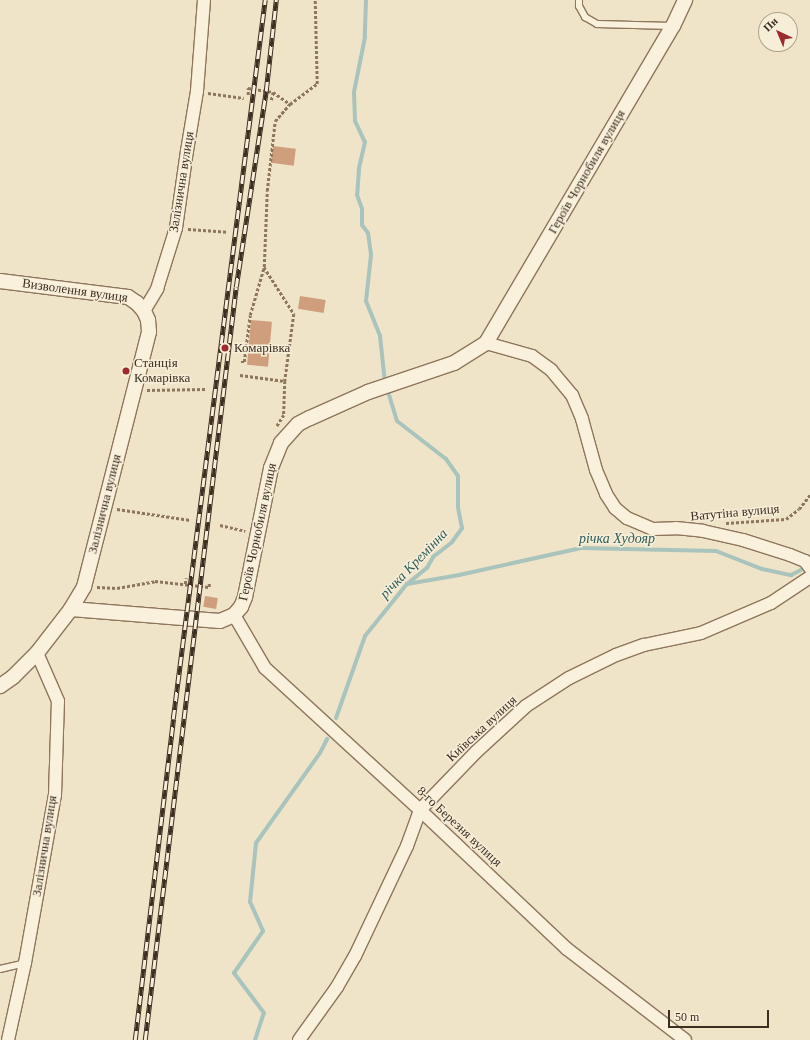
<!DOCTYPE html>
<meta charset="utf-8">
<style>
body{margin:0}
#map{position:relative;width:810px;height:1040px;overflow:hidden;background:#f0e4c8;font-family:Georgia,serif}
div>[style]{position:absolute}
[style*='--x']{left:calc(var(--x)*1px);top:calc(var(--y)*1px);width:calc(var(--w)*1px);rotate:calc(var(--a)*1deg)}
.stream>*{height:4px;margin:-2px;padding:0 2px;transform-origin:2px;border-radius:2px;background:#a9c4bc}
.building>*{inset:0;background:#cf9f7d;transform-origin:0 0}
.path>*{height:2.5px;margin-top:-1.25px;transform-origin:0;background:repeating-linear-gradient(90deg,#8d765c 0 3px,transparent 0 5px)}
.roads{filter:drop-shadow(1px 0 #8d765c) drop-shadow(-1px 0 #8d765c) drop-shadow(0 1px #8d765c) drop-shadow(0 -1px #8d765c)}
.service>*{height:6px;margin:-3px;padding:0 3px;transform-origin:3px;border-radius:3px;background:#faf1dc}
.minor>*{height:12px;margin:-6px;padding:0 6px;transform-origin:6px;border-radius:6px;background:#faf1dc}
.tertiary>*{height:14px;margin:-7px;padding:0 7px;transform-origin:7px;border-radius:7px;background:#faf1dc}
.rail>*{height:4.5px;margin-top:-2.25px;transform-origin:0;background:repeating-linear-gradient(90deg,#f7eed8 0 9px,#3d2e20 0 18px);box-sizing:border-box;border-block:1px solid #3d2e20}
.dots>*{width:11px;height:11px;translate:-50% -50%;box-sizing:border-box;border:2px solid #f7eed8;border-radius:50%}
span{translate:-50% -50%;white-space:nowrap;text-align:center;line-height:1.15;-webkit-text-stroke:3px #f7eed8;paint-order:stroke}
.street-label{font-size:13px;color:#3d2e20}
.poi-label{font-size:13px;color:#3d2e20}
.left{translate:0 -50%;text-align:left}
.water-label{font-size:14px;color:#2f5d5a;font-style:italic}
.north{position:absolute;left:758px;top:12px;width:40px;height:40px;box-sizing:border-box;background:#f7eed8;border:1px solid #ada18e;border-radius:50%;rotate:316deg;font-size:11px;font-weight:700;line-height:16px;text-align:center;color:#3d2e20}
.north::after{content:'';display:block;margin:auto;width:14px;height:18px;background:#9e2a2b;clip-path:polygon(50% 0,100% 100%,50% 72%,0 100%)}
.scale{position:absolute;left:668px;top:1010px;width:101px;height:18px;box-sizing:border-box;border:2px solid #3d2e20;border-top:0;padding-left:5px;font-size:12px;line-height:14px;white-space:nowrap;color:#3d2e20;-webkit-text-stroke:3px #f7eed8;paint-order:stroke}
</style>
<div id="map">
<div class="stream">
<i style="--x:366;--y:0;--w:37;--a:92"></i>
<i style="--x:365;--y:37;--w:56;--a:101.3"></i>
<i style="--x:354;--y:92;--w:29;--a:88"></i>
<i style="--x:355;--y:121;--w:23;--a:65"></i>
<i style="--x:365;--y:142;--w:28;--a:103"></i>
<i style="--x:359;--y:169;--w:26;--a:94"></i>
<i style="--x:357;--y:195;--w:15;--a:70"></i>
<i style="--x:362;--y:209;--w:16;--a:90"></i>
<i style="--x:362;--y:225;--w:10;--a:53"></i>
<i style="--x:368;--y:233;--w:22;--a:82"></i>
<i style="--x:371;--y:255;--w:46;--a:96.2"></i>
<i style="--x:366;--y:301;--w:38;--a:68"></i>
<i style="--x:380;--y:336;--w:47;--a:83.9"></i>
<i style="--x:407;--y:584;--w:53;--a:-9.8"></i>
<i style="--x:459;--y:575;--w:125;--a:-12.5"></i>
<i style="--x:581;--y:548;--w:135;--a:1.3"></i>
<i style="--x:716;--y:551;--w:49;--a:21.4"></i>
<i style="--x:762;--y:569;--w:30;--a:12"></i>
<i style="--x:791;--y:575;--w:11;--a:-27"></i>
<i style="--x:336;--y:718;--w:87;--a:-70.5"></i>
<i style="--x:365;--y:636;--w:67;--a:-51.1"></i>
<i style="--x:407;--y:584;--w:26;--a:-39"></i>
<i style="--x:427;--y:568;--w:13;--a:-61"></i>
<i style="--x:433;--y:557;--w:24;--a:-38"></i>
<i style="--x:452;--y:542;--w:17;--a:-54"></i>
<i style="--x:462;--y:528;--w:21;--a:-101"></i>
<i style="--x:458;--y:507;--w:31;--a:-90"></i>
<i style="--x:458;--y:476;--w:21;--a:-125"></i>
<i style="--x:446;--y:459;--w:62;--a:-142.2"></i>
<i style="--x:397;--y:421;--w:34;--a:-107"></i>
<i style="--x:255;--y:1040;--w:28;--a:-72"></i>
<i style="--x:264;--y:1013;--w:50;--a:-126.9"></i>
<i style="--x:234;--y:973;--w:51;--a:-55.4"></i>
<i style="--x:263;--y:931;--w:32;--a:-114"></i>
<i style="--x:250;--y:902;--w:59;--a:-84.2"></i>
<i style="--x:256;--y:843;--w:110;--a:-54.6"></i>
<i style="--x:320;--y:753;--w:16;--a:-63"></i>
</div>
<div class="building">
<i style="left:273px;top:146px;width:23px;height:17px;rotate:7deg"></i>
<i style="left:300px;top:296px;width:26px;height:13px;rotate:9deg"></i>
<i style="left:251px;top:320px;width:21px;height:45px;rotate:5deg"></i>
<i style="left:205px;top:596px;width:13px;height:11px;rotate:9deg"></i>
</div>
<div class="path">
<i style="--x:208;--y:93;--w:36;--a:8"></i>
<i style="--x:248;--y:95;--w:7;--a:-90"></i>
<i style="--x:248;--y:88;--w:25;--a:9"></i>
<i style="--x:273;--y:92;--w:21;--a:35"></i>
<i style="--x:290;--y:104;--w:34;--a:-37"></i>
<i style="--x:317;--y:84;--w:84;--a:-91.4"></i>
<i style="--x:271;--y:100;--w:8;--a:-76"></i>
<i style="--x:188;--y:229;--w:39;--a:4"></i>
<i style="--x:264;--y:267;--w:56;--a:57.4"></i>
<i style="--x:294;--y:314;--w:68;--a:97.7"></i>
<i style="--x:285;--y:381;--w:34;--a:92"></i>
<i style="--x:284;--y:415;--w:13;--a:122"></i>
<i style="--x:241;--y:362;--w:3;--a:0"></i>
<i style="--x:244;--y:362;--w:47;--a:-82.7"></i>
<i style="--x:250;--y:315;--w:50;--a:-73.7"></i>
<i style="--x:264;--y:267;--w:76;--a:-87.7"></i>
<i style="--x:267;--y:191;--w:70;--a:-83.5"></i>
<i style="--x:275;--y:121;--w:23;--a:-49"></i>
<i style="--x:240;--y:375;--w:45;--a:7.6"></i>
<i style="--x:147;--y:390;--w:60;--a:-1"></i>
<i style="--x:117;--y:509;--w:74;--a:8.6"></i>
<i style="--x:726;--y:523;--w:60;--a:-3.8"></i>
<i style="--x:786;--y:519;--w:16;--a:-38"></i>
<i style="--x:799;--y:509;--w:18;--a:-52"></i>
<i style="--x:220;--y:525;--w:26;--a:13"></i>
<i style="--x:185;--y:584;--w:6;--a:-81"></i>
<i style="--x:97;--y:587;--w:20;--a:3"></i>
<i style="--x:117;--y:588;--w:39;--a:-10"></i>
<i style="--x:155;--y:581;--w:54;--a:6.3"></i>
<i style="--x:209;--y:587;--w:4;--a:-90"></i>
</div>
<div class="roads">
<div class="service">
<i style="--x:579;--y:0;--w:6;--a:90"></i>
<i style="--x:579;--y:6;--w:13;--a:61"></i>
<i style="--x:585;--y:17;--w:14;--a:30"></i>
<i style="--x:597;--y:24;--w:75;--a:1.5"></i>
<i style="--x:0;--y:969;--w:26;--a:-13"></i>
</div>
<div class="minor">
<i style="--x:144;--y:311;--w:26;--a:-59"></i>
<i style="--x:157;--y:289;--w:64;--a:-72.7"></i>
<i style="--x:176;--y:228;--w:78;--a:-81.9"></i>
<i style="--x:187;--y:151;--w:61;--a:-80.5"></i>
<i style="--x:197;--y:91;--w:91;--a:-85.6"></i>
<i style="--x:486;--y:343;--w:48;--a:15.8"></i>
<i style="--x:532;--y:356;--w:24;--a:36"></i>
<i style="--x:551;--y:370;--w:33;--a:50"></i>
<i style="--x:572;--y:395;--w:26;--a:67"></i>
<i style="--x:582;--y:419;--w:53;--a:74.6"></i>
<i style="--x:596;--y:470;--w:26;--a:67"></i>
<i style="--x:606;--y:494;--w:17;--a:57"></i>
<i style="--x:615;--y:508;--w:16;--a:40"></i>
<i style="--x:627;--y:518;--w:28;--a:23"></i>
<i style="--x:653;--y:529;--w:23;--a:-2"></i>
<i style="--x:676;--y:528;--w:27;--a:6"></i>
<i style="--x:703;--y:531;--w:41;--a:12.7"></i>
<i style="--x:743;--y:540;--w:49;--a:17.7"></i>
<i style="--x:790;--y:555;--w:16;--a:22"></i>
<i style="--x:805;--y:561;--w:9;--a:54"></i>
<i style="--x:234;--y:615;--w:61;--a:59.7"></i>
<i style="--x:265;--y:668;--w:210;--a:42.5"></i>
<i style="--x:420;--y:810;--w:202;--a:43.4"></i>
<i style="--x:567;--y:949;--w:149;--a:37.6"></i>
<i style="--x:8;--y:1040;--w:79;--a:-77.6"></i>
<i style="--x:25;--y:963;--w:171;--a:-79.9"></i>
<i style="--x:55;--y:795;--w:94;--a:-88.2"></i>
<i style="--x:58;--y:701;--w:52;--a:-113.6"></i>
<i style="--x:299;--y:1040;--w:65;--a:-54.4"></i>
<i style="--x:337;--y:987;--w:36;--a:-60"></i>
<i style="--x:355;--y:956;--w:122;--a:-64.7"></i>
<i style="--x:407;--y:846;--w:38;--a:-70"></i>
<i style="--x:420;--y:810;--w:81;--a:-46"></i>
<i style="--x:476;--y:752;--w:68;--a:-42.6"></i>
<i style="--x:526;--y:706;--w:51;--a:-33.1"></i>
<i style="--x:569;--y:678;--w:52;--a:-26.1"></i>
<i style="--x:616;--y:655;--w:30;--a:-20"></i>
<i style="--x:644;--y:645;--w:58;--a:-11.9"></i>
<i style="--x:701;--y:633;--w:76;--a:-23.2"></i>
<i style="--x:771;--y:603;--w:47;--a:-33.7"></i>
</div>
<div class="tertiary">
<i style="--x:0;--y:281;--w:129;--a:7.1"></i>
<i style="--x:128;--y:297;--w:11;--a:34"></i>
<i style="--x:137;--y:303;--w:11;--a:49"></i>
<i style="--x:144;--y:311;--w:10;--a:66"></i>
<i style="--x:148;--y:320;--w:12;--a:85"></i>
<i style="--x:149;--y:332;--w:263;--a:104.3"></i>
<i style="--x:84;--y:587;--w:26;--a:121"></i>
<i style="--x:71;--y:609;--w:56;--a:127.7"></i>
<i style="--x:37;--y:653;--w:34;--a:135"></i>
<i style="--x:13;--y:677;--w:16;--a:145"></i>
<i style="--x:71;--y:609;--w:149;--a:4.6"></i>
<i style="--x:220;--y:621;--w:15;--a:-23"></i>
<i style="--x:234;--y:615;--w:11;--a:-49"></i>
<i style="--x:241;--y:607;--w:11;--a:-68"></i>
<i style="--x:245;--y:597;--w:132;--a:-78.6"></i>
<i style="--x:271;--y:468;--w:27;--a:-68"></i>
<i style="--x:281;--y:443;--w:25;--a:-48"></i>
<i style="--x:298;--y:424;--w:13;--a:-27"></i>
<i style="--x:310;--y:418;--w:64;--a:-24.1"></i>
<i style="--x:368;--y:392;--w:91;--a:-18.6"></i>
<i style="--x:454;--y:363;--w:38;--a:-32"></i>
<i style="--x:486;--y:343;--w:368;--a:-59.5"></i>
<i style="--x:673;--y:26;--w:29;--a:-65"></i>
</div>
</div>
<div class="rail">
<i style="--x:135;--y:1040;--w:323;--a:-83.2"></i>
<i style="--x:173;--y:719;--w:725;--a:-82.71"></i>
<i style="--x:145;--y:1040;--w:758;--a:-83.11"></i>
<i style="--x:236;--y:287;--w:198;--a:-81.3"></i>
<i style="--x:266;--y:91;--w:92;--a:-83.7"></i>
</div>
<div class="dots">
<i style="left:225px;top:348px;background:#9e2a2b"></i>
<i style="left:126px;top:371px;background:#9e2a2b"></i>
</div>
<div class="street-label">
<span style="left:587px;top:172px;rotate:-60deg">Героїв Чорнобиля вулиця</span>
<span style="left:182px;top:182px;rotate:-81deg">Залізнична вулиця</span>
<span style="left:75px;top:291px;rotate:8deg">Визволення вулиця</span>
<span style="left:105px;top:504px;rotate:-76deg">Залізнична вулиця</span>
<span style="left:735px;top:513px;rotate:-5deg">Ватутіна вулиця</span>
<span style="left:258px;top:532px;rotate:-78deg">Героїв Чорнобиля вулиця</span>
<span style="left:482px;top:729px;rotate:-43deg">Київська вулиця</span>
<span style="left:459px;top:827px;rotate:43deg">8-го Березня вулиця</span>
<span style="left:45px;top:846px;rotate:-81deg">Залізнична вулиця</span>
</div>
<div class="poi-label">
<span class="left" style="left:234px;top:348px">Комарівка</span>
<span class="left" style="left:134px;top:371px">Станція<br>Комарівка</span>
</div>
<div class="water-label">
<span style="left:617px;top:539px">річка Худояр</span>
<span style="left:414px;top:564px;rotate:-46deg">річка Кремінна</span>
</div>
<div class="north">Пн</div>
<div class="scale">50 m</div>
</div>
